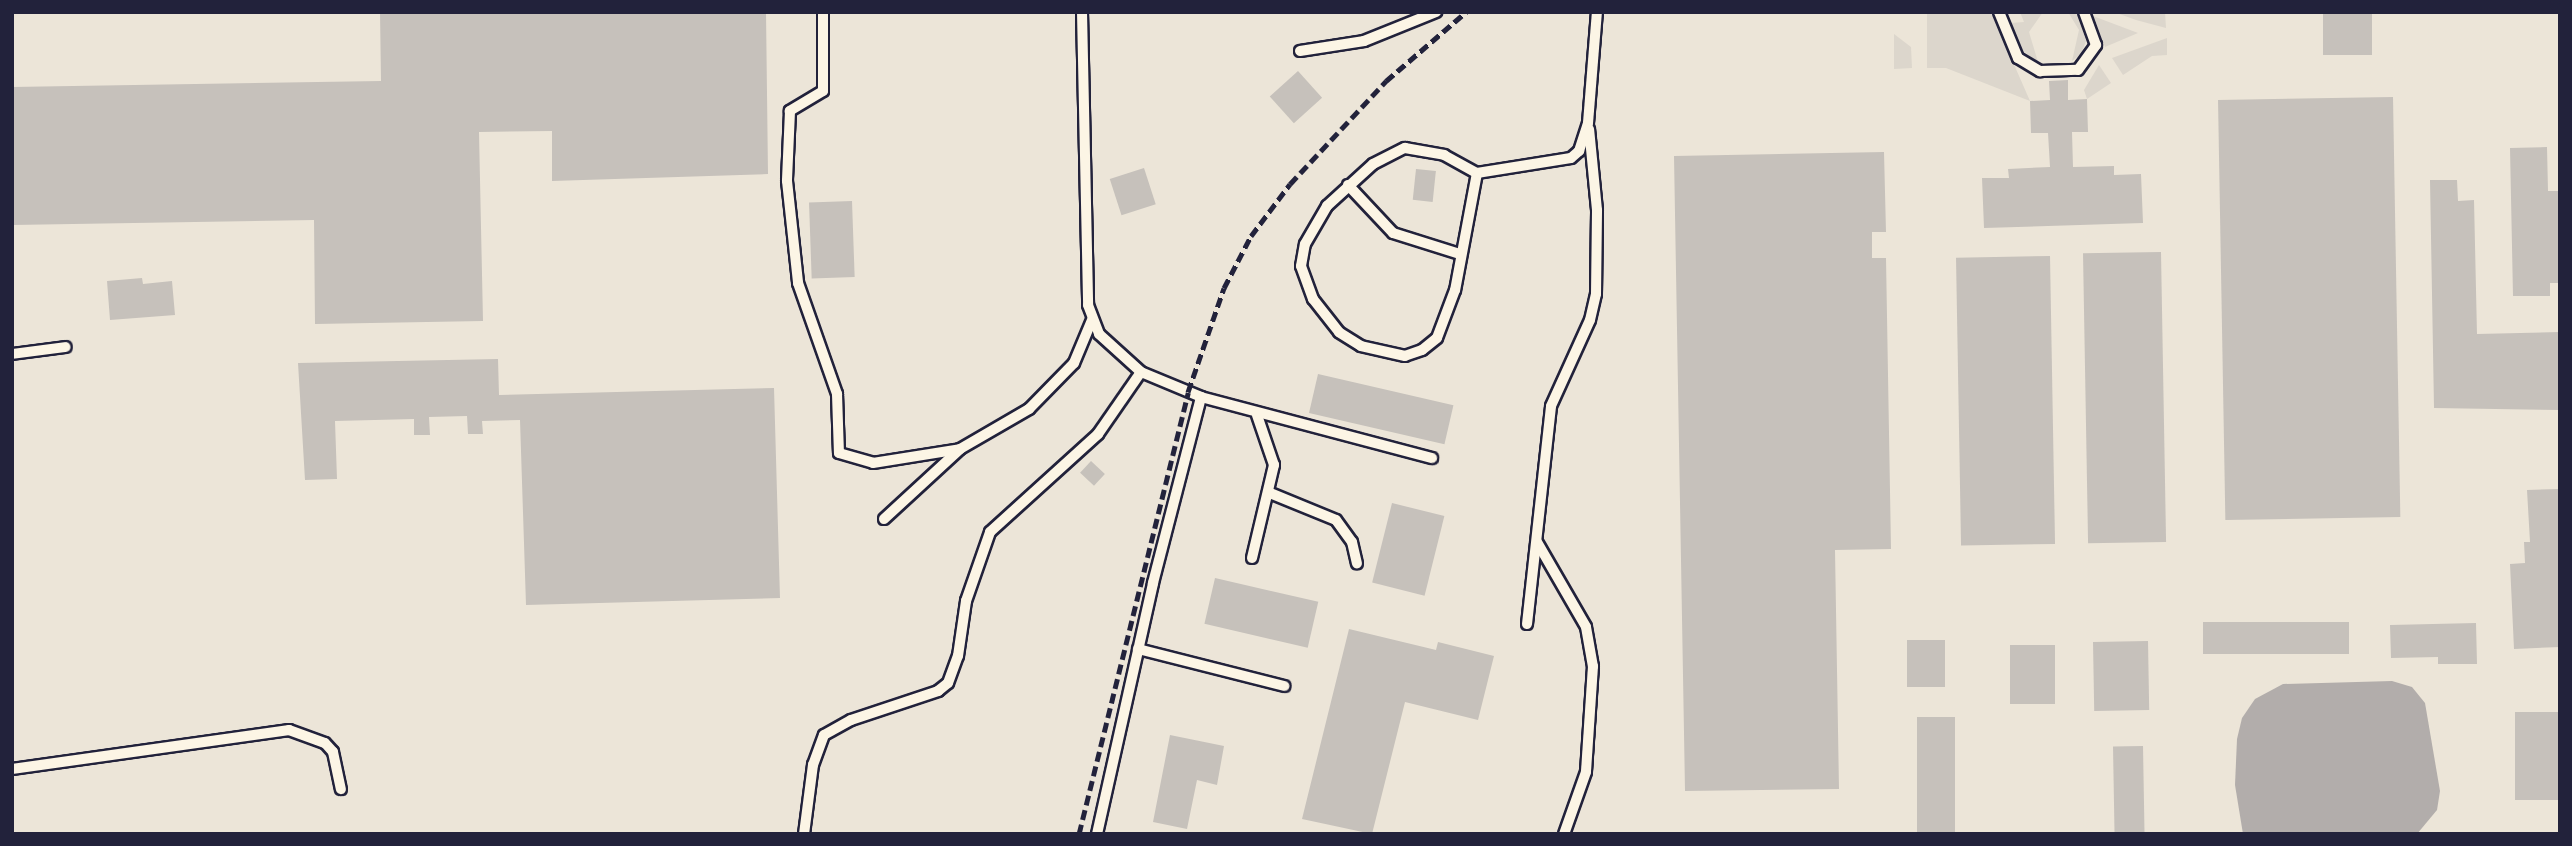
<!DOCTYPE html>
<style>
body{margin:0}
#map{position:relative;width:2572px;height:846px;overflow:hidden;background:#fcf5e5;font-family:Caveat,sans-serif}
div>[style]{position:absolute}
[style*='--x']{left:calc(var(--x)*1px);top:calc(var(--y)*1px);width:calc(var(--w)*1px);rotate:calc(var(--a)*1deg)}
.built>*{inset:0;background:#ece5d8;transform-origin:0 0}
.green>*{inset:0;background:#dcd6cc}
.water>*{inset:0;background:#b2adab}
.building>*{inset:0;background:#c6c1bb;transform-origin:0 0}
.roads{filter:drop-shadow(2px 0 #22223b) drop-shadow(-2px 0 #22223b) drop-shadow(0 2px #22223b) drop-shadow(0 -2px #22223b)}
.lane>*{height:10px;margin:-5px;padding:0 5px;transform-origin:5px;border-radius:5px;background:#fcf5e5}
.rail>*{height:5px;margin-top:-2.5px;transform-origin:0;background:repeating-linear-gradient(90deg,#22223b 0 10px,transparent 0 15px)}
span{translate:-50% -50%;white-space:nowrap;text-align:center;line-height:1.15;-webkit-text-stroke:5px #fcf5e5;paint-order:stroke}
.frame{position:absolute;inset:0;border:14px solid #22223b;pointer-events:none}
</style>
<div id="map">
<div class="built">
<i style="left:12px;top:12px;width:2548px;height:822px"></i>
</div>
<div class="green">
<i style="clip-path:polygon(1927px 12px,1991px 12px,2030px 101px,1946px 68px,1927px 68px)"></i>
<i style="clip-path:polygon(2020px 12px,2043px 12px,2029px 32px,2038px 62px,2023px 51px,2011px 23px,2024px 22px)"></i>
<i style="clip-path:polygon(2068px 12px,2077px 12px,2086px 41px,2081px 54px,2072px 61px,2079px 30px)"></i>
<i style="clip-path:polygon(2114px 12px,2165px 12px,2166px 28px,2136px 20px)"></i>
<i style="clip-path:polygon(2093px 16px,2138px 33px,2105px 47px)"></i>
<i style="clip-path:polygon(1894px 34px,1911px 47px,1912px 68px,1894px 69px)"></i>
<i style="clip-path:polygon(2167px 38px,2167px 55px,2152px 56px,2123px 75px,2112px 58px)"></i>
<i style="clip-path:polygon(2099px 65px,2111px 83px,2087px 99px,2084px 90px)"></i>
</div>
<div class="water">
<i style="clip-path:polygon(2392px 681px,2412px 687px,2425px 703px,2440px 791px,2437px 810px,2417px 834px,2243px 834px,2235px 785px,2237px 739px,2242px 718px,2255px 699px,2283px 684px)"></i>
</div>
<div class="building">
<i style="clip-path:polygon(380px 12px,766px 12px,768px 174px,552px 181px,552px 131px,479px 132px,483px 321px,315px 324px,314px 220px,12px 225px,12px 87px,381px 81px)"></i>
<i style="left:2323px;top:12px;width:49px;height:43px"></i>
<i style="left:1298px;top:71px;width:36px;height:38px;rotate:48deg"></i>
<i style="clip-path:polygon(2068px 80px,2068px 100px,2087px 99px,2088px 132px,2072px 132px,2073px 167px,2114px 166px,2114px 175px,2141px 174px,2143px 223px,1984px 228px,1982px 178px,2009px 178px,2008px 169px,2050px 167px,2048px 133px,2031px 133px,2030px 101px,2050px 100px,2049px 81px)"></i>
<i style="left:2393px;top:97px;width:420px;height:175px;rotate:89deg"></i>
<i style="clip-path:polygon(2547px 147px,2548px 191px,2560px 191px,2560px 283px,2550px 283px,2550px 296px,2513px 296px,2510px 148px)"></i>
<i style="clip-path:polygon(1884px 152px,1886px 232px,1872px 232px,1872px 258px,1886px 258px,1891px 549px,1835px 550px,1839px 789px,1685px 791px,1674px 156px)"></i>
<i style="left:1144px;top:168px;width:38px;height:36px;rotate:72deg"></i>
<i style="left:1416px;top:169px;width:20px;height:31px;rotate:6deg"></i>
<i style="clip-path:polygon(2430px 180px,2457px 180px,2458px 201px,2474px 200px,2477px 334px,2560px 332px,2560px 410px,2434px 408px)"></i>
<i style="left:852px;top:201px;width:76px;height:43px;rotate:88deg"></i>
<i style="left:2161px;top:252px;width:290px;height:78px;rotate:89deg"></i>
<i style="left:2050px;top:256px;width:288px;height:94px;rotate:89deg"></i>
<i style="clip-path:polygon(142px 278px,143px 284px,172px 281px,175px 315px,110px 320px,107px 281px)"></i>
<i style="clip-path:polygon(498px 359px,499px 395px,774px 388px,780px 598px,526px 605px,520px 420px,482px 421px,483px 434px,468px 434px,467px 416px,429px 417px,430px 435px,414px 435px,414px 419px,335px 421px,337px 479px,305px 480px,298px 363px)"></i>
<i style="left:1318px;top:374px;width:139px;height:40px;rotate:13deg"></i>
<i style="left:1091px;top:461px;width:19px;height:16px;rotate:43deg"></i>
<i style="clip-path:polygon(2560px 489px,2560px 647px,2514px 649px,2510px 564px,2525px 563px,2524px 542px,2530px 542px,2527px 490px)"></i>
<i style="left:1392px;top:503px;width:54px;height:82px;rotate:14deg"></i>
<i style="left:1215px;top:578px;width:106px;height:47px;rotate:13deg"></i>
<i style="left:2349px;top:622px;width:32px;height:146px;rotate:90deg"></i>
<i style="clip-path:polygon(2476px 623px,2477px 664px,2438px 664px,2438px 657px,2391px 658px,2390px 625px)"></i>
<i style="clip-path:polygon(1349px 629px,1436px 650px,1438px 642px,1494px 656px,1478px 720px,1405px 702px,1372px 834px,1302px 819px)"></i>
<i style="left:1907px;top:640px;width:38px;height:47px"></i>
<i style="left:2148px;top:641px;width:69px;height:55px;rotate:89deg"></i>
<i style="left:2010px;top:645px;width:45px;height:59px"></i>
<i style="left:2560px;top:712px;width:88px;height:45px;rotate:90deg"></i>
<i style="left:1917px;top:717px;width:38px;height:117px"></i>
<i style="clip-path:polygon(1170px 735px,1224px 746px,1217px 785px,1197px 780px,1187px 829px,1153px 822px)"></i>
<i style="left:2143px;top:746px;width:88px;height:30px;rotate:89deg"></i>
</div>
<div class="roads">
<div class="lane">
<i style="--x:823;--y:12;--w:79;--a:90"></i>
<i style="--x:823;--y:91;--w:39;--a:149"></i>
<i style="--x:790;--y:111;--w:70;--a:92.5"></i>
<i style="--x:787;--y:181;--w:103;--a:83.8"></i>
<i style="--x:798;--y:283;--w:118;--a:70.6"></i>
<i style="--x:837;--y:394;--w:59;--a:88.1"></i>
<i style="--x:839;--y:453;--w:35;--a:16"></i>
<i style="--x:873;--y:463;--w:88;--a:-9.1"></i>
<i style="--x:1082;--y:12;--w:293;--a:88.8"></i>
<i style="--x:1088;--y:305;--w:31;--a:69"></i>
<i style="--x:1099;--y:334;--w:57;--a:42.1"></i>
<i style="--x:1141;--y:372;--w:65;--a:22.6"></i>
<i style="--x:1201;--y:397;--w:239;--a:14.8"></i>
<i style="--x:1999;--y:12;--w:50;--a:67.6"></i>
<i style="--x:2018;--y:58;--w:26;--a:31"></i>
<i style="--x:2040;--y:71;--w:38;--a:-2"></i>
<i style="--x:2078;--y:70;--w:31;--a:-54"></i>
<i style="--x:2096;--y:45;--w:35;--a:-110"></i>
<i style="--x:1300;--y:51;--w:65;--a:-8.9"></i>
<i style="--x:1364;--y:41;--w:78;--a:-21.9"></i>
<i style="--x:1477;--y:173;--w:119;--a:100.6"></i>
<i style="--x:1455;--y:290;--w:51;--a:110.6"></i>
<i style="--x:1437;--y:338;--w:19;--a:141"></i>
<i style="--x:1422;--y:350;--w:18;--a:161"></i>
<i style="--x:1405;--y:356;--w:45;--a:-167.2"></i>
<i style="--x:1361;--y:346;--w:26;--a:-148"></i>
<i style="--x:1339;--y:332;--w:42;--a:-128.2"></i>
<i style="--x:1313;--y:299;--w:35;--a:-110"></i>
<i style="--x:1301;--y:266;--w:22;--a:-80"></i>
<i style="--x:1305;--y:244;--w:44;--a:-59.9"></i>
<i style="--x:1327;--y:206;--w:62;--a:-42.4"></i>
<i style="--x:1373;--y:164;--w:36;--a:-27"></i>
<i style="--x:1405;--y:148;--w:40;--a:10"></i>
<i style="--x:1444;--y:155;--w:38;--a:29"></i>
<i style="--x:1477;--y:173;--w:95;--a:-9.1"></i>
<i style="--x:1571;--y:158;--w:11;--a:-41"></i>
<i style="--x:1579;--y:151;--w:29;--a:-72"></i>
<i style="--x:1588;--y:123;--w:111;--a:-85.4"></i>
<i style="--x:1348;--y:185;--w:66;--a:46.8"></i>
<i style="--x:1393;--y:233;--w:70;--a:17.4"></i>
<i style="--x:12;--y:354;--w:54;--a:-7.4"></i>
<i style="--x:1270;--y:493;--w:71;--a:22.2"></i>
<i style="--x:1336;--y:520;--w:27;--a:54"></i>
<i style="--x:1352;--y:542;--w:22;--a:77"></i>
<i style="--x:884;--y:519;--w:103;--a:-42.6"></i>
<i style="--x:960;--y:449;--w:80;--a:-30.1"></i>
<i style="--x:1029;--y:409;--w:64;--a:-45.6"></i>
<i style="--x:1074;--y:363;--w:47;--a:-67.3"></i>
<i style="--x:1537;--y:542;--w:98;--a:60"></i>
<i style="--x:1586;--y:627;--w:40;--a:80"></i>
<i style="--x:1593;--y:666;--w:106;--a:93.8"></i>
<i style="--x:1586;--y:772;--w:66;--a:109.5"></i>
<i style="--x:1252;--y:558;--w:96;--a:-76.7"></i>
<i style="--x:1274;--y:465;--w:53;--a:-108.8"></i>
<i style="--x:1527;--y:624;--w:219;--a:-83.7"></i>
<i style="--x:1551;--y:406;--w:94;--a:-65.6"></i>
<i style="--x:1590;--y:320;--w:27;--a:-77"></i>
<i style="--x:1596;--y:294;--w:84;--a:-89.3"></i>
<i style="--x:1597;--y:210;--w:81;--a:-95.6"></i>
<i style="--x:1138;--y:649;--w:151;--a:14.2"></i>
<i style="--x:12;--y:769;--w:280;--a:-8"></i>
<i style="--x:289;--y:730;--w:38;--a:20"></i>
<i style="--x:325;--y:743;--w:12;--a:48"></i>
<i style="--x:333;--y:752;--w:38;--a:78"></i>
<i style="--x:804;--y:834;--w:70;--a:-82.6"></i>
<i style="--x:813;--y:765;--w:32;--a:-70"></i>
<i style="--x:824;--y:735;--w:31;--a:-29"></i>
<i style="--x:851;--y:720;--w:92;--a:-18.4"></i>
<i style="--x:938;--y:691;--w:13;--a:-39"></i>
<i style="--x:948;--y:683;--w:29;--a:-70"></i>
<i style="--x:958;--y:656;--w:56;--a:-81.7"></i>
<i style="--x:966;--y:601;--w:73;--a:-70.8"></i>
<i style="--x:990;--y:532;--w:146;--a:-42.2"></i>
<i style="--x:1098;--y:434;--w:75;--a:-55.3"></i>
<i style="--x:1097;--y:834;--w:257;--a:-77.4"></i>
<i style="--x:1153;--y:583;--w:192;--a:-75.5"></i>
</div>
</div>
<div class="rail">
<i style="--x:1079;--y:834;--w:455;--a:-76.1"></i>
<i style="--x:1188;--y:392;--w:110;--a:-70.9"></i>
<i style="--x:1224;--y:288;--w:59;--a:-62.6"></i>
<i style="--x:1251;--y:236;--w:65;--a:-53.1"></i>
<i style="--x:1290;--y:184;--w:141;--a:-47"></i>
<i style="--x:1386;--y:81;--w:106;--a:-40.8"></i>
</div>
<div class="frame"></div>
</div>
